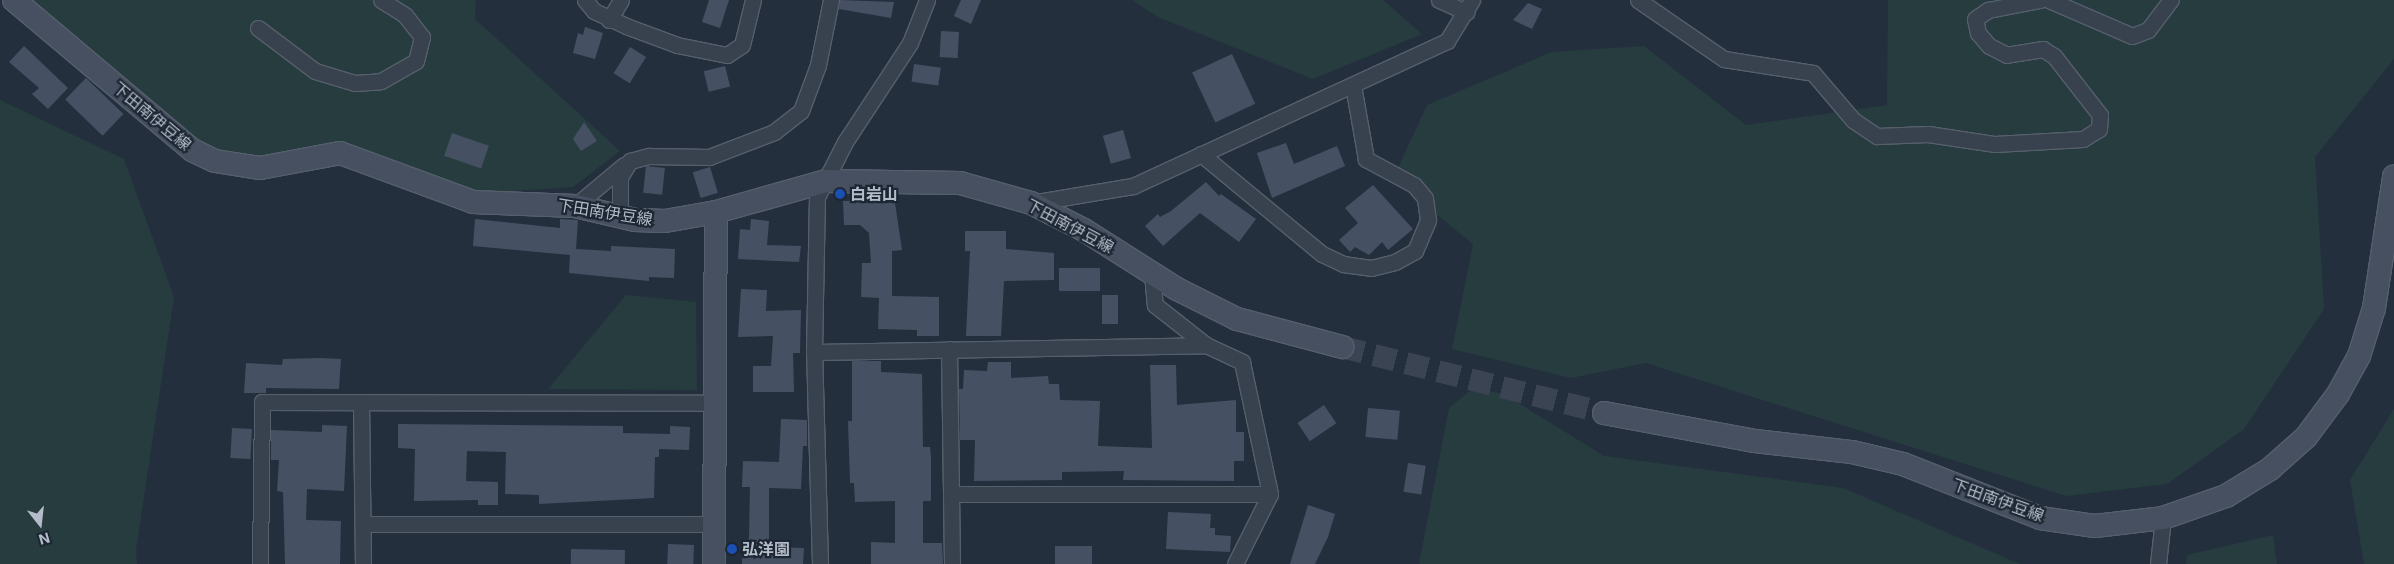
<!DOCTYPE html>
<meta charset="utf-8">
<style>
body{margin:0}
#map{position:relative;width:2394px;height:564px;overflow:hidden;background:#242f3e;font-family:Inter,"Noto Sans JP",sans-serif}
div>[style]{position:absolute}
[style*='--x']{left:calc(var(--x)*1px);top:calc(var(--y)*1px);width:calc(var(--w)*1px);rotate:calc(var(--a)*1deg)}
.green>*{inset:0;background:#263c3f}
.building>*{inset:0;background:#455162;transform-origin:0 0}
.secondary-tunnel>*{height:22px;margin-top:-11px;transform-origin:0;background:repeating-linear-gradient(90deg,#3a4453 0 22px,transparent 0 33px)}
.roads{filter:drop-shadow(1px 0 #565f6c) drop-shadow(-1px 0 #565f6c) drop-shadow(0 1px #565f6c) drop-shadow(0 -1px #565f6c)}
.street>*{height:15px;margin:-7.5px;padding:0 7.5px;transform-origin:7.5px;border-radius:7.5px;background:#38414e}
.secondary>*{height:22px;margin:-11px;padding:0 11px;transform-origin:11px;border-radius:11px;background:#465061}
.dots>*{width:14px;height:14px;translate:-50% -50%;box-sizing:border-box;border:2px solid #1d2633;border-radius:50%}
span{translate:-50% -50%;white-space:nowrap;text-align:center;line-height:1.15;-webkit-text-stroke:4.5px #1d2633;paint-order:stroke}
.street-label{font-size:16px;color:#b4bcc9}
.poi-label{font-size:16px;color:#b4bcc9;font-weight:700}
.left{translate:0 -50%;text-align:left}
.north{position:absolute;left:15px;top:499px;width:50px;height:50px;-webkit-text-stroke:4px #1d2633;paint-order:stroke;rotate:164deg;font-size:14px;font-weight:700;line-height:20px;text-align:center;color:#b4bcc9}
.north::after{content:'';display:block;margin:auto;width:18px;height:22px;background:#b4bcc9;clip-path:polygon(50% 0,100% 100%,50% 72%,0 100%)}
</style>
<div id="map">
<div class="green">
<i style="clip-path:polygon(16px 0,476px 0,475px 19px,620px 151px,573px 187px,452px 195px,340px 153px,215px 161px)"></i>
<i style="clip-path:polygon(1132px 0,1383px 0,1422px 34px,1313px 79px,1158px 17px)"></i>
<i style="clip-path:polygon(1888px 0,2394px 0,2394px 59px,2315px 157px,2324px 309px,2244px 429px,2167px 484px,2066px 496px,1646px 363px,1571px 378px,1452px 349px,1473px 244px,1393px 179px,1427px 105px,1552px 52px,1644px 46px,1746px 125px,1887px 105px)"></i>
<i style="clip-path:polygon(0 100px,124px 159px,174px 297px,136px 550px,137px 564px,0 564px)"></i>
<i style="clip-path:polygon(626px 295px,696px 302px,697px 390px,548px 389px)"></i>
<i style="clip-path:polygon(1473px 388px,1504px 394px,1604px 456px,1843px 488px,2020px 564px,1419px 564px,1449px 408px)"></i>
<i style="clip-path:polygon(2394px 409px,2394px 564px,2364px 564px,2350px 480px)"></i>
<i style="clip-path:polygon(2273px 535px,2277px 564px,2186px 564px,2187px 555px)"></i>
</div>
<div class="building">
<i style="clip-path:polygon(709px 0,729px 0,720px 28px,702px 22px)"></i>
<i style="clip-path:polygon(840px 0,894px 2px,891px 18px,839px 9px)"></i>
<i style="clip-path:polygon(961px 0,981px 0,971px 24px,954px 16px)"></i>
<i style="clip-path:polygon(1528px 3px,1542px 9px,1532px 29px,1513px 20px)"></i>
<i style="clip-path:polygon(585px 27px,603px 33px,595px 59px,573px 53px,578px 33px,583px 35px)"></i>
<i style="left:941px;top:31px;width:18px;height:26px;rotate:3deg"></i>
<i style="clip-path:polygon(24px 46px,68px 88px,48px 109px,32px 94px,39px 88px,9px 62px)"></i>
<i style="left:630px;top:47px;width:19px;height:31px;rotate:32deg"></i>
<i style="left:1232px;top:54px;width:55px;height:44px;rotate:65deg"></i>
<i style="left:914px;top:64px;width:27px;height:18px;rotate:8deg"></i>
<i style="left:725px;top:66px;width:21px;height:22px;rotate:76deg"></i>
<i style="left:86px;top:78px;width:52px;height:30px;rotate:44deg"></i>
<i style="clip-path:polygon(584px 122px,597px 141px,581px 151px,573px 139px)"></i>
<i style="left:1123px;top:130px;width:29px;height:21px;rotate:74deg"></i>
<i style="left:452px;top:133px;width:39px;height:24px;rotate:19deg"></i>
<i style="clip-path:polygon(1286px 143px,1294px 164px,1337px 146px,1345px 166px,1272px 198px,1257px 153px)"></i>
<i style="left:646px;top:166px;width:19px;height:27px;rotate:6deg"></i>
<i style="left:710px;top:167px;width:27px;height:18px;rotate:73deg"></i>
<i style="clip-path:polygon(1206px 182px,1219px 196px,1221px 194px,1256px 219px,1239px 242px,1200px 213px,1163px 246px,1145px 226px,1158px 214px,1160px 217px,1171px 211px)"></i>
<i style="clip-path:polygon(1373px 185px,1413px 229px,1388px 250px,1382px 242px,1369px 255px,1355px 247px,1350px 252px,1339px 240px,1358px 223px,1345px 208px)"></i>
<i style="clip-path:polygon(886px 200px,886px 203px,895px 203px,902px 250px,892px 251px,892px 296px,939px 297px,939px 336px,917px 336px,917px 330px,878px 329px,879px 298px,861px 297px,862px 263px,871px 263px,869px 233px,860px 225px,844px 225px,843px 201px)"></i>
<i style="clip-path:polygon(475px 219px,560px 228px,560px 219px,578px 220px,576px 249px,611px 251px,611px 246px,675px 249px,674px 278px,649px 277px,649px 281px,569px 273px,570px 255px,473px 246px)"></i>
<i style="clip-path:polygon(751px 219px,769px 221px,767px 245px,801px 246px,799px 262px,738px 259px,740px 229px,750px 230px)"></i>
<i style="clip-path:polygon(965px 231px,1006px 231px,1006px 249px,1054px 253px,1054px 280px,1004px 281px,1001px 336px,966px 336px,970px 251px,965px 251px)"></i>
<i style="left:1059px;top:268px;width:41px;height:23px"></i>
<i style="clip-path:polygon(741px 289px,767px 290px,766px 311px,801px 310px,800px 353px,793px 353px,794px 392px,753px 392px,753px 366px,771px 366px,773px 336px,738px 337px)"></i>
<i style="left:1102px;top:295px;width:16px;height:29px"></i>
<i style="clip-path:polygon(320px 358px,341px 359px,339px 389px,266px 388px,266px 393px,244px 393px,246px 363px,282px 365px,283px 359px)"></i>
<i style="clip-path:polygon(852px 361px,881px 361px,881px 372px,922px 374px,923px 447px,930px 447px,931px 457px,931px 501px,923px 501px,923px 543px,942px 543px,943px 564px,871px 564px,871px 542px,895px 543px,895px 501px,855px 502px,854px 483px,850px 483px,848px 421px,852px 421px)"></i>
<i style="clip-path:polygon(988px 362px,1011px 362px,1011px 378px,1048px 376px,1049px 384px,1059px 384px,1060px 400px,1100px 401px,1098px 446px,1152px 448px,1150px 365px,1176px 365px,1177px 405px,1236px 400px,1236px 432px,1244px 432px,1244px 461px,1234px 461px,1234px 481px,1123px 480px,1124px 471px,1062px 472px,1062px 480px,974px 481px,975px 440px,960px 440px,959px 389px,963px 389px,964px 370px,987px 371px)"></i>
<i style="left:1324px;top:405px;width:22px;height:32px;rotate:56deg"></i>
<i style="left:1368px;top:408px;width:32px;height:29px;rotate:5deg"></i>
<i style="clip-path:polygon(781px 419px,807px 420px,807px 446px,803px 446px,801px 489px,769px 488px,769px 547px,804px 548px,803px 564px,742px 564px,742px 546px,747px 546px,749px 537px,750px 487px,742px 487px,743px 461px,779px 462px)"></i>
<i style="clip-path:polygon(398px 424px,623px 426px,623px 433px,670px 434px,670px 426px,690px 427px,689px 450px,659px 449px,659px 457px,655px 457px,654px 498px,539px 504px,539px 495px,505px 494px,506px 452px,467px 451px,466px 481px,498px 482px,498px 505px,478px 505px,478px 500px,414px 501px,415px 449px,398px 448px)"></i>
<i style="clip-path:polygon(322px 425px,347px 426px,344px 491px,307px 489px,306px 520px,341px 521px,340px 564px,285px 564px,283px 492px,277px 491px,279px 460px,271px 460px,271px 430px,322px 432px)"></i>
<i style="left:232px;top:428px;width:20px;height:30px;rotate:3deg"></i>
<i style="left:1408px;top:463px;width:18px;height:29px;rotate:9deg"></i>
<i style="clip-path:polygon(1308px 505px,1335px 514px,1328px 537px,1315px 564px,1290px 564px)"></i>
<i style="clip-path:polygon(1168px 512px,1211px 514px,1210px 528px,1215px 528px,1215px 535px,1231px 536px,1230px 552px,1166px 549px)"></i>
<i style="left:668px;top:544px;width:26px;height:20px;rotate:2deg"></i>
<i style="left:1055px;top:546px;width:37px;height:18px"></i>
<i style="left:571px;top:549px;width:54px;height:15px;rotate:1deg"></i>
</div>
<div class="secondary-tunnel">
<i style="--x:1342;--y:347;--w:270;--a:14.1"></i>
</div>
<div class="roads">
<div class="street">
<i style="--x:585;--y:0;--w:14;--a:51"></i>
<i style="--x:594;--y:11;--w:35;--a:25"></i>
<i style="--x:626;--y:26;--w:54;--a:20.4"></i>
<i style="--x:677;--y:45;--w:51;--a:11.3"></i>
<i style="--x:727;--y:55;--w:18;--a:-34"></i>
<i style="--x:742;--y:45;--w:46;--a:-76.3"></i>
<i style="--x:1439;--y:0;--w:30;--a:24"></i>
<i style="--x:1638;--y:0;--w:104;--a:34.5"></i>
<i style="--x:1724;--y:59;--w:90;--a:8.9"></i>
<i style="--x:1813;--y:73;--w:62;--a:49.6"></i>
<i style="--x:1853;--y:120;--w:29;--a:34"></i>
<i style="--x:1877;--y:136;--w:51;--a:-2.2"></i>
<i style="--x:1928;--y:134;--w:68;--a:8.5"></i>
<i style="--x:1995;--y:144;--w:88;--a:-3.3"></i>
<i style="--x:2083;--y:139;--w:19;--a:-32"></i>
<i style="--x:2099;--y:129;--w:14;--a:-86"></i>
<i style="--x:2100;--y:115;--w:75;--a:-127.9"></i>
<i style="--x:2054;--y:56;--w:13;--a:-148"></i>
<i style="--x:2043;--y:49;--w:36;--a:171"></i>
<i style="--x:2007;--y:55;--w:20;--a:-153"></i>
<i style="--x:1989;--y:46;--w:17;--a:-130"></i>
<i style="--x:1978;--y:33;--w:14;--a:-102"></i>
<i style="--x:1975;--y:19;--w:16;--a:-35"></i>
<i style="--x:1988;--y:10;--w:53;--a:-10.9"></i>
<i style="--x:2049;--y:0;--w:90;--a:23.4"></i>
<i style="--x:2132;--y:36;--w:17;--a:-21"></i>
<i style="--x:2148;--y:30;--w:38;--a:-53"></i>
<i style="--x:609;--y:20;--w:23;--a:-59"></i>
<i style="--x:258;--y:28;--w:71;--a:37"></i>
<i style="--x:315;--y:71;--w:42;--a:16.7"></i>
<i style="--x:355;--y:83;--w:26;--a:-4"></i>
<i style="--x:381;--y:81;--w:40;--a:-29.7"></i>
<i style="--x:416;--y:61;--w:25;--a:-76"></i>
<i style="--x:422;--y:37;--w:28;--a:-128"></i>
<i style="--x:405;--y:15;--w:28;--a:-148"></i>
<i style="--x:1201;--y:154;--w:157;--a:39.6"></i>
<i style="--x:1322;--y:254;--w:23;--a:25"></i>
<i style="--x:1343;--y:264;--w:28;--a:8"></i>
<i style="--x:1371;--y:268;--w:25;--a:-14"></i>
<i style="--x:1395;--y:262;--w:23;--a:-29"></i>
<i style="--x:1415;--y:251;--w:34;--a:-67"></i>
<i style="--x:1428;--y:220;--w:22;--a:-98"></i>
<i style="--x:1425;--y:198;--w:17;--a:-130"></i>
<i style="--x:1414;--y:185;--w:55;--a:-151.6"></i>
<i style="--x:1366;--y:159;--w:75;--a:-100"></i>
<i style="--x:1031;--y:203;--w:103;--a:-9.5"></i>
<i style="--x:1133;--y:186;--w:346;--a:-24.8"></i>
<i style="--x:1447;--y:41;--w:48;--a:-58.6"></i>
<i style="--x:575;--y:206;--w:64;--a:-39.9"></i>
<i style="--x:620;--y:216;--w:39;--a:-90"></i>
<i style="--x:620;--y:177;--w:19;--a:-58"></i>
<i style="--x:630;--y:161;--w:20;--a:-15"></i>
<i style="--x:649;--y:156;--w:60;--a:1"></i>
<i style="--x:709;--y:157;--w:70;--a:-21"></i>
<i style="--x:774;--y:132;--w:34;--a:-38"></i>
<i style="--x:801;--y:111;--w:49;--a:-69.7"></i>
<i style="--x:818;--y:65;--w:66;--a:-78.7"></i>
<i style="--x:1152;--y:273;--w:32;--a:85"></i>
<i style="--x:1155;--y:305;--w:65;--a:38.1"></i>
<i style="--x:949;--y:349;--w:215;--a:89.2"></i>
<i style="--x:814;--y:352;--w:392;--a:-1"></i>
<i style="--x:1206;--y:345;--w:40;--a:25"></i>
<i style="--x:1242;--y:362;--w:135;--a:78"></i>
<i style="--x:1270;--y:494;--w:78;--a:116.6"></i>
<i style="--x:361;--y:402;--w:162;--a:89.3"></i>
<i style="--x:952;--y:494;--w:318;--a:0"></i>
<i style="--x:363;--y:524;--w:351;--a:0"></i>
<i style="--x:260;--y:564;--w:162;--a:-89.3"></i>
<i style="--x:262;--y:402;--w:453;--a:0.1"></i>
<i style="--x:820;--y:564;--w:212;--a:-91.6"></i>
<i style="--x:814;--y:352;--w:155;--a:-88.9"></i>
<i style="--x:817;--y:197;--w:62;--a:-63"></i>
<i style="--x:845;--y:142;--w:118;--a:-56.7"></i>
<i style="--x:910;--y:43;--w:46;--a:-68.4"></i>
<i style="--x:2158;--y:564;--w:46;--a:-83.8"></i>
</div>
<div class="secondary">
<i style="--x:14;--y:0;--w:233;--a:40.1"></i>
<i style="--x:192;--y:150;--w:25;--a:26"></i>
<i style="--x:215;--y:161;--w:46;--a:8.8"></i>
<i style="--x:260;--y:168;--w:81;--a:-10.6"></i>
<i style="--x:340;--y:153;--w:142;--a:20.2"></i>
<i style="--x:473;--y:202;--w:102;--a:2.2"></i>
<i style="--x:575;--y:206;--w:62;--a:13.1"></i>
<i style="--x:635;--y:220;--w:30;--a:2"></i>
<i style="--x:665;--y:221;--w:52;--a:-10"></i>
<i style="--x:716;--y:212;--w:114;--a:-15.7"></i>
<i style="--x:826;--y:181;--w:134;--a:0.9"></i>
<i style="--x:960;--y:183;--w:74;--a:15.7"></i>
<i style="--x:1031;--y:203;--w:59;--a:27"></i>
<i style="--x:1084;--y:230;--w:110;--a:32.4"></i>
<i style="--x:1177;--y:289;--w:67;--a:26.6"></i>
<i style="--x:1237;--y:319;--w:109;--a:14.9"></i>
<i style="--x:1604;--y:413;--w:154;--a:10.5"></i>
<i style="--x:1755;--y:441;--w:98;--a:6.5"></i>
<i style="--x:1852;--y:452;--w:52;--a:13.2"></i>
<i style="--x:1903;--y:464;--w:147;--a:21.5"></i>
<i style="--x:2040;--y:518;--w:56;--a:8.3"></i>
<i style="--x:2095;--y:526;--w:68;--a:-6.7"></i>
<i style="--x:2163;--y:518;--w:67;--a:-19.2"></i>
<i style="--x:2226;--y:496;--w:52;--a:-31.5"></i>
<i style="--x:2270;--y:469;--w:48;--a:-41.6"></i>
<i style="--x:2306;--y:437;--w:54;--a:-53.3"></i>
<i style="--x:2338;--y:394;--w:43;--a:-61.1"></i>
<i style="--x:2359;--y:356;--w:50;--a:-72.6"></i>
<i style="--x:2374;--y:308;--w:133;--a:-81.3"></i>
<i style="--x:714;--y:564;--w:352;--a:-89.7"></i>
</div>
</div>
<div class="dots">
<i style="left:840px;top:194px;background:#1a4fb4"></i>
<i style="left:732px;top:549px;background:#1a4fb4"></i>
</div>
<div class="street-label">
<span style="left:152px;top:116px;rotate:40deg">下田南伊豆線</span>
<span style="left:605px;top:212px;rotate:9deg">下田南伊豆線</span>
<span style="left:1070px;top:226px;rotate:28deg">下田南伊豆線</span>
<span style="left:1998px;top:500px;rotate:20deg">下田南伊豆線</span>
</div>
<div class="poi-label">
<span class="left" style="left:850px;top:194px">白岩山</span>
<span class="left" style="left:742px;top:549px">弘洋園</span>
</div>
<div class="north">N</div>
</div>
